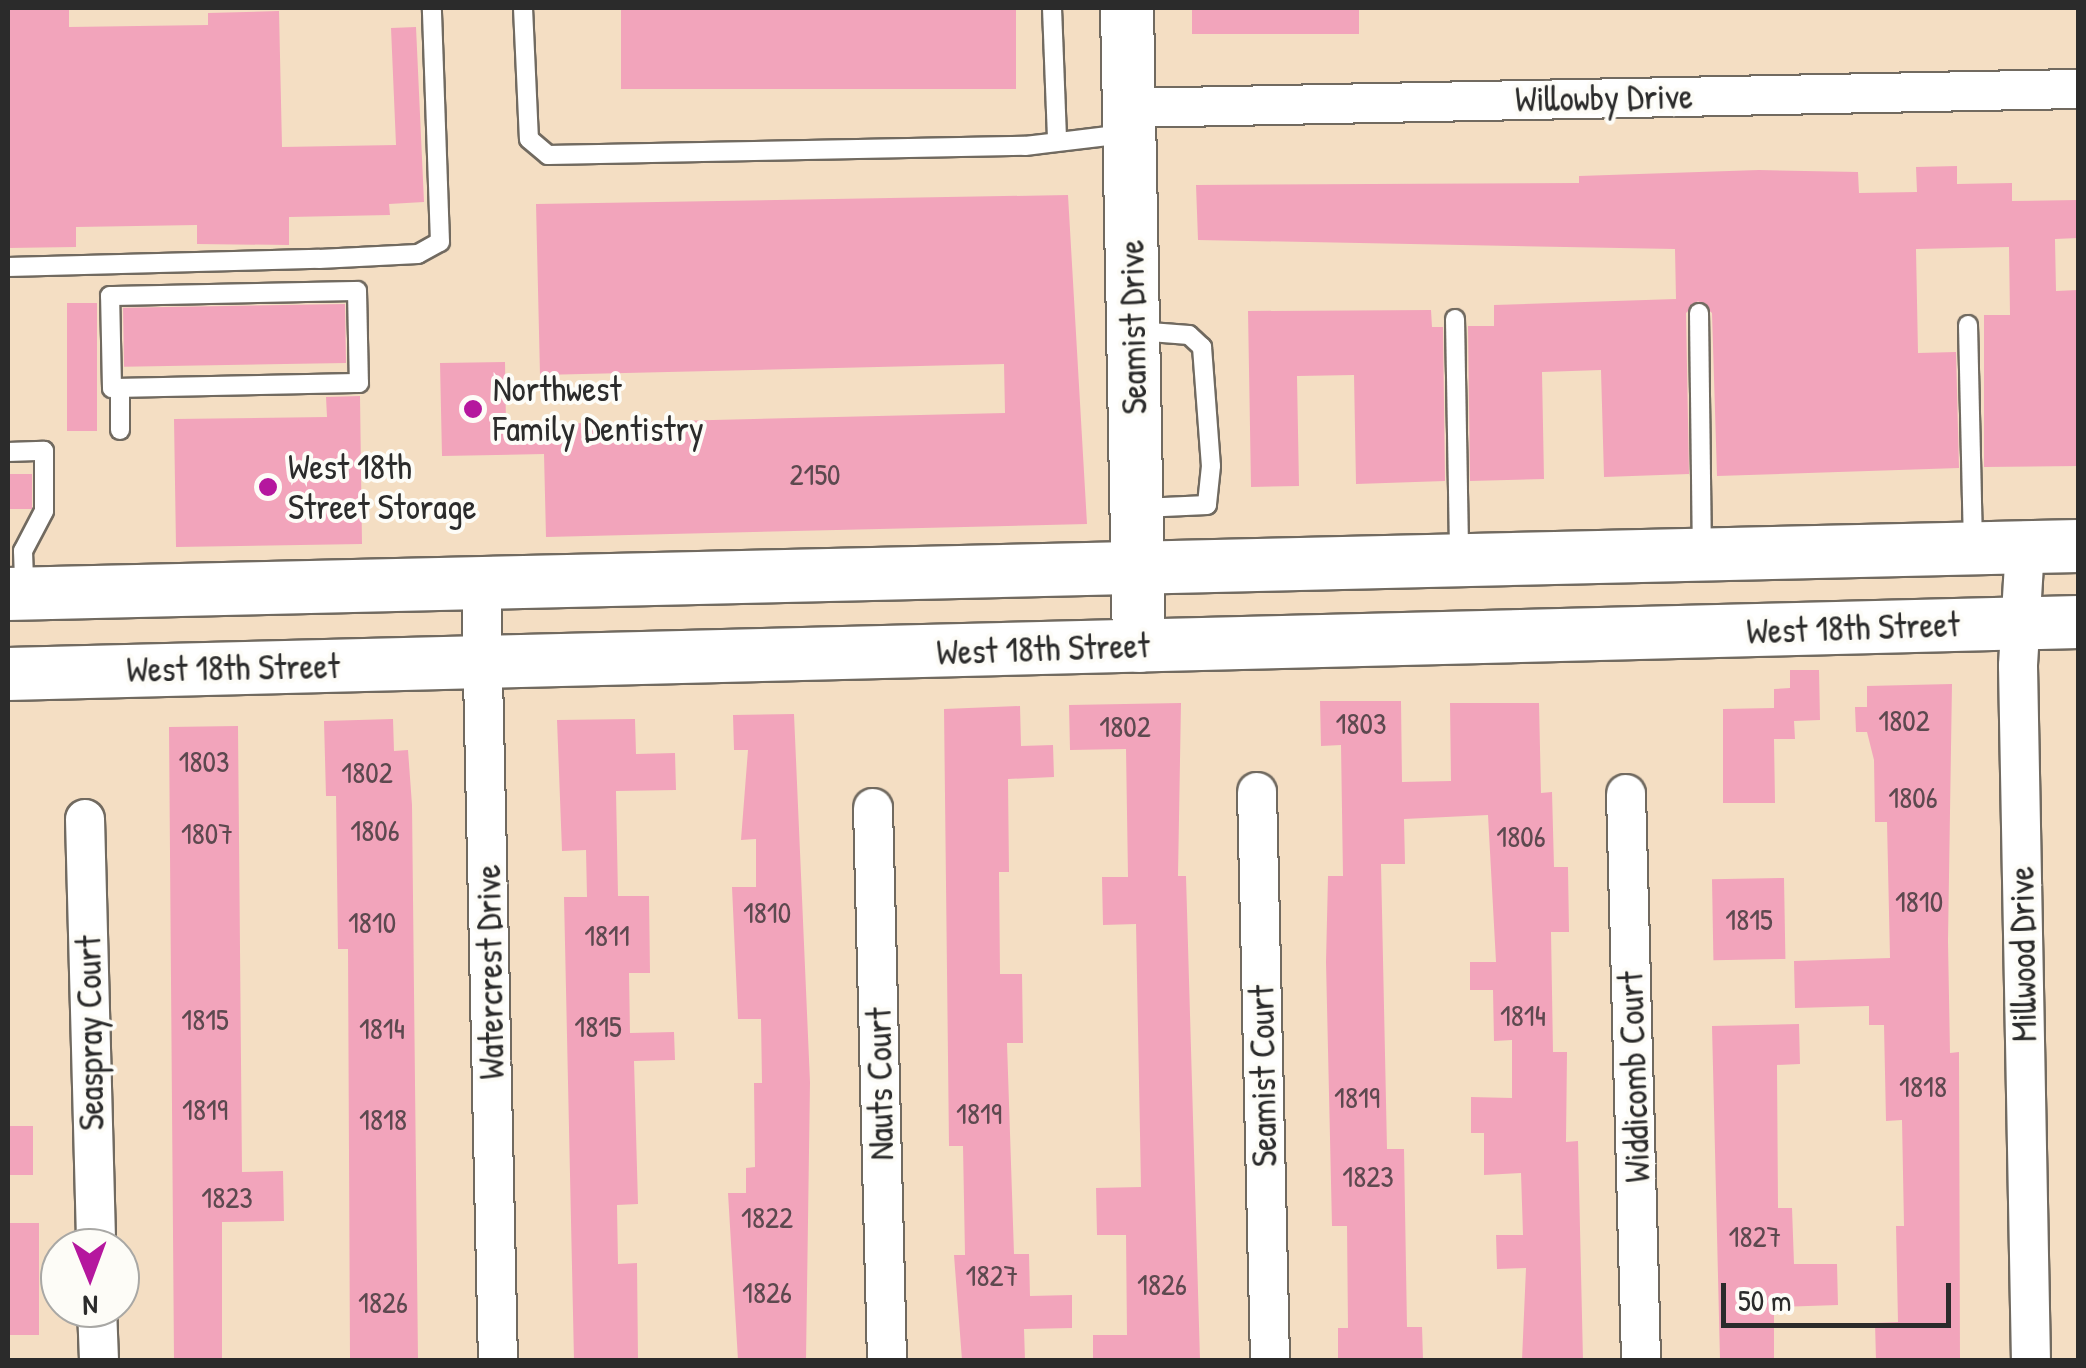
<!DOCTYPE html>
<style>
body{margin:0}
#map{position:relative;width:2086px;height:1368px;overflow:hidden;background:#f4dec3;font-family:"Patrick Hand",sans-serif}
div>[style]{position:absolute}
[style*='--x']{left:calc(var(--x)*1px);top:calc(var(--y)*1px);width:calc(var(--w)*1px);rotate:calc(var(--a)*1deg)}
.building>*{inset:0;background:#f2a4bb;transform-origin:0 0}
.roads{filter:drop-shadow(2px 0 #716a60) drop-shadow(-2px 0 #716a60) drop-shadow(0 2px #716a60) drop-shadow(0 -2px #716a60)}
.lane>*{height:18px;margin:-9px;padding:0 9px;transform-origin:9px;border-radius:9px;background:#fff}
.street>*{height:38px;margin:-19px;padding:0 19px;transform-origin:19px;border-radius:19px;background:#fff}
.secondary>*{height:52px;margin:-26px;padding:0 26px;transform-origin:26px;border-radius:26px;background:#fff}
.dots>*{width:28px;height:28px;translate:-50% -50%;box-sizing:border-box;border:5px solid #fdfcf7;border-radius:50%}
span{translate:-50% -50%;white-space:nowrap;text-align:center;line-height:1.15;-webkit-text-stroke:8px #fdfcf7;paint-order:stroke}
.number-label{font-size:30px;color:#5d494f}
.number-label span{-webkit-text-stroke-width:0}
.street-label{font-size:35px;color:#2b2b2b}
.poi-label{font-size:35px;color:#2b2b2b}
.left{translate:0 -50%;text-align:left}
.frame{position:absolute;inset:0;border:10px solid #2b2b2b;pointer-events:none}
.north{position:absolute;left:40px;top:1228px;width:100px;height:100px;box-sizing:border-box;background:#fdfcf7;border:2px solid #a9a8a5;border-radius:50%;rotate:179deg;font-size:28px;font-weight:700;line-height:40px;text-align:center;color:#2b2b2b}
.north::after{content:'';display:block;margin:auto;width:35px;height:45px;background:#b5179e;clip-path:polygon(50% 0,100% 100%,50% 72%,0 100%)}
.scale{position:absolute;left:1721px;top:1283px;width:230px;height:45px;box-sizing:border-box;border:5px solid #2b2b2b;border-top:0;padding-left:12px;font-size:30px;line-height:35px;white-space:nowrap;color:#2b2b2b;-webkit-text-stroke:8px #fdfcf7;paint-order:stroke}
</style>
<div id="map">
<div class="building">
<i style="clip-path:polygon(8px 8px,69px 8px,69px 27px,208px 25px,208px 13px,279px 11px,282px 147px,396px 145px,391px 28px,416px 27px,424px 202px,389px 204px,390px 215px,289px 217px,289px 245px,197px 244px,197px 225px,76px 227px,76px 247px,8px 248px)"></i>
<i style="left:621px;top:8px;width:395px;height:81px"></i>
<i style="left:1192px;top:8px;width:167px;height:26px"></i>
<i style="clip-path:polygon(1957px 166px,1957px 184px,2012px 183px,2012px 201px,2078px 200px,2078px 238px,2055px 239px,2056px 291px,2078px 290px,2078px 466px,1984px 467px,1984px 315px,2010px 315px,2009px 247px,1916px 249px,1918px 353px,1956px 352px,1959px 468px,1717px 476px,1712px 313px,1698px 301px,1686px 313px,1689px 474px,1604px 477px,1601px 370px,1542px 372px,1544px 479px,1470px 481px,1468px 326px,1494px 326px,1494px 305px,1676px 299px,1675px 249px,1198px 240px,1196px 185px,1579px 183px,1579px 176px,1759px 170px,1858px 172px,1859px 193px,1917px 192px,1916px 167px)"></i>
<i style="clip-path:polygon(1068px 195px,1087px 524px,546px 537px,544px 454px,442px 456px,440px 363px,505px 362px,506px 425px,1005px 413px,1004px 364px,540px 375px,536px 204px)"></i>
<i style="left:67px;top:303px;width:30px;height:128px"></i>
<i style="left:345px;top:304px;width:59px;height:222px;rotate:89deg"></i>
<i style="clip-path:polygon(1431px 310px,1432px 327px,1443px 327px,1445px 481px,1356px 484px,1354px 375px,1297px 376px,1299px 486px,1251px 487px,1248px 311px)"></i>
<i style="clip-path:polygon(360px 396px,362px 544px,176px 547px,174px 419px,327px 417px,326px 397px)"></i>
<i style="left:8px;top:474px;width:24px;height:35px"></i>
<i style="clip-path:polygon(1790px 670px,1819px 670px,1820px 720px,1794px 721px,1795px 739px,1774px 739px,1775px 803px,1723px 803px,1723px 709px,1774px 708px,1774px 689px,1790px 688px)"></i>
<i style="clip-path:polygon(1952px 684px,1948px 941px,1950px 1053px,1959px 1052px,1960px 1360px,1876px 1360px,1875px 1323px,1898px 1322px,1896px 1226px,1904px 1226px,1902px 1120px,1886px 1121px,1884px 1025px,1869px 1025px,1869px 1006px,1795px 1008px,1794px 961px,1890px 958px,1887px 822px,1875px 822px,1874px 760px,1867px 732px,1856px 732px,1855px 707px,1867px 707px,1867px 686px)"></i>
<i style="clip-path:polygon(1320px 701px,1401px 701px,1402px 782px,1451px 781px,1450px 703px,1539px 703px,1541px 793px,1552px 792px,1554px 867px,1568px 867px,1569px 932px,1551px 932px,1553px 1052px,1567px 1052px,1566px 1142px,1578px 1141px,1583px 1360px,1522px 1360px,1526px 1268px,1497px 1269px,1496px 1235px,1523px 1235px,1521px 1173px,1484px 1175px,1484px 1133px,1471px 1133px,1471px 1097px,1512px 1098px,1512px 1040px,1494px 1041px,1493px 990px,1470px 990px,1470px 962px,1496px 962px,1488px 815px,1404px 819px,1405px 864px,1381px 864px,1387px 1149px,1404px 1149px,1407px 1327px,1422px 1327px,1423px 1359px,1338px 1360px,1338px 1328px,1348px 1328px,1347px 1226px,1332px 1226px,1326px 962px,1328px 876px,1343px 876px,1341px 745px,1321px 746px)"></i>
<i style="clip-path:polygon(1181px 703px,1178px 876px,1186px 876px,1200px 1360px,1093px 1360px,1093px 1335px,1127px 1335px,1126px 1235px,1097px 1235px,1096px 1188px,1141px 1187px,1136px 924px,1103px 925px,1102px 877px,1128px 877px,1126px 749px,1070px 750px,1069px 705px)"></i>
<i style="clip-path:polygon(1020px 706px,1021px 746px,1053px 745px,1054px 777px,1008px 779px,1009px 872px,999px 872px,1000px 974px,1022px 974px,1023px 1043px,1007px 1043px,1014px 1254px,1029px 1254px,1030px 1296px,1072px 1295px,1072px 1328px,1024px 1329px,1025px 1360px,962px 1360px,954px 1255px,965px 1255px,963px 1146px,949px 1146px,944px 709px)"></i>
<i style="clip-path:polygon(794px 714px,810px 1082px,806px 1360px,738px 1360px,728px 1193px,746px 1193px,746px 1168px,755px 1167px,754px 1083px,762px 1083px,761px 1019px,738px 1019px,732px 887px,756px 887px,756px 839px,741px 840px,748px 750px,734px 750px,733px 715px)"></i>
<i style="clip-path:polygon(393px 719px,394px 751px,408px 750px,412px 805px,418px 1360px,350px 1360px,348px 949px,338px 949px,336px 796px,326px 796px,324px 721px)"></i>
<i style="clip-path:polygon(635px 719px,636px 754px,675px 753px,676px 790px,616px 791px,618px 896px,649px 896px,650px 973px,629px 973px,630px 1033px,674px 1032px,675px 1060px,634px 1061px,638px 1204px,617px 1205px,618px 1264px,637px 1263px,638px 1360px,574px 1360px,564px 897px,587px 897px,586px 850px,562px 851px,557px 720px)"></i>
<i style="clip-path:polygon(238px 726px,242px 1172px,283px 1171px,284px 1221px,222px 1222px,222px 1360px,174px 1360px,169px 727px)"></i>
<i style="left:1784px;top:878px;width:81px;height:72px;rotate:89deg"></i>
<i style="clip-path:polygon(1799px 1024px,1800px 1064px,1777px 1065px,1778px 1208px,1792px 1208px,1794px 1264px,1837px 1264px,1838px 1305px,1774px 1307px,1774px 1360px,1720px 1360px,1712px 1026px)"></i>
<i style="left:8px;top:1126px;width:25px;height:49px"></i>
<i style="left:8px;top:1223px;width:31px;height:112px"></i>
</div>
<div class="roads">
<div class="lane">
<i style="--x:523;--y:8;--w:131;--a:87.4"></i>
<i style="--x:529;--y:139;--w:25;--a:40"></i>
<i style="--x:548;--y:155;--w:477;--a:-1.1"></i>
<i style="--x:1025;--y:146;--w:100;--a:-6.9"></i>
<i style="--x:1052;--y:8;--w:129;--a:87.8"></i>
<i style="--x:8;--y:267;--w:311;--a:-1.5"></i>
<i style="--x:319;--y:259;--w:99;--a:-2.9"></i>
<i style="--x:418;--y:254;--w:25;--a:-29"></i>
<i style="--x:440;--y:242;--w:234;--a:-92"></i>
<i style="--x:357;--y:291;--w:92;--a:88.8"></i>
<i style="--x:359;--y:383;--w:247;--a:178.8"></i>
<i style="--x:112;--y:388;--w:92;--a:-91.2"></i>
<i style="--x:110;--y:296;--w:247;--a:-1.2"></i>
<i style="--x:1699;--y:313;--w:236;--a:89.3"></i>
<i style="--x:1455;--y:319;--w:235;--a:89"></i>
<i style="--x:1968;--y:325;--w:218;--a:88.7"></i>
<i style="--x:1137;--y:331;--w:52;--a:4.4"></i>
<i style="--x:1189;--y:335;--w:18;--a:43"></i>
<i style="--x:1202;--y:347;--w:119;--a:85.7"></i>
<i style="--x:1211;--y:466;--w:39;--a:96"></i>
<i style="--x:1207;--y:505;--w:65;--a:177.4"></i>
<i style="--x:120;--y:388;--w:42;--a:90"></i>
<i style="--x:8;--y:452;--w:36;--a:-2"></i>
<i style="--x:44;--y:451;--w:60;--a:90"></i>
<i style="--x:44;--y:511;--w:45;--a:117.7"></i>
<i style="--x:23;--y:551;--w:37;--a:88"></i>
</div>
<div class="street">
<i style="--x:1129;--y:108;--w:949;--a:-1.15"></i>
<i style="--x:2025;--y:547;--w:119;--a:93.4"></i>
<i style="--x:2018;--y:666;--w:694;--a:88.93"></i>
<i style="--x:481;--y:584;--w:776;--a:88.75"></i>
<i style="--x:1257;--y:792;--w:568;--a:88.69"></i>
<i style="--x:1626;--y:794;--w:566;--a:88.48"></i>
<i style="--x:873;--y:808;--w:552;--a:88.55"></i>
<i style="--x:85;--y:819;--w:429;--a:88.5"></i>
<i style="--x:97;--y:1308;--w:52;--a:87.8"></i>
</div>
<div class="secondary">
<i style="--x:1127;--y:8;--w:638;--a:88.92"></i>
<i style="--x:8;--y:594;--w:2071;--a:-1.33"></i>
<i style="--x:8;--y:674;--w:2071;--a:-1.44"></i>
</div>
</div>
<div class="dots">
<i style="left:473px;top:409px;background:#b5179e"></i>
<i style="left:268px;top:487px;background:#b5179e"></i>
</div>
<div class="number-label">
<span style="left:815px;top:474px">2150</span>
<span style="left:1904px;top:720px">1802</span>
<span style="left:1361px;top:723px">1803</span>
<span style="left:1125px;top:726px">1802</span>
<span style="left:204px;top:761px">1803</span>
<span style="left:367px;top:772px">1802</span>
<span style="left:1913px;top:797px">1806</span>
<span style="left:375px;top:830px">1806</span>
<span style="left:207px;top:833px">1807</span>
<span style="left:1521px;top:836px">1806</span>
<span style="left:1919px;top:901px">1810</span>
<span style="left:767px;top:912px">1810</span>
<span style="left:1749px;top:919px">1815</span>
<span style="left:372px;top:922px">1810</span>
<span style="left:607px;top:935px">1811</span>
<span style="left:1523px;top:1015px">1814</span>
<span style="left:205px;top:1019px">1815</span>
<span style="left:598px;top:1026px">1815</span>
<span style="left:382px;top:1028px">1814</span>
<span style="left:1923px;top:1086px">1818</span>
<span style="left:1357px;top:1097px">1819</span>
<span style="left:205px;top:1109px">1819</span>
<span style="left:979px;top:1113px">1819</span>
<span style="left:383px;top:1119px">1818</span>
<span style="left:1368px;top:1176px">1823</span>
<span style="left:227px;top:1197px">1823</span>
<span style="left:767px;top:1217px">1822</span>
<span style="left:1755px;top:1236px">1827</span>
<span style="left:992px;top:1275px">1827</span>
<span style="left:1162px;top:1284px">1826</span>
<span style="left:767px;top:1292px">1826</span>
<span style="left:383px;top:1302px">1826</span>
</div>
<div class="street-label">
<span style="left:1604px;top:98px;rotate:-1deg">Willowby Drive</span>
<span style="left:1133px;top:327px;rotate:-91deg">Seamist Drive</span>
<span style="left:1853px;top:628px;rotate:-2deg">West 18th Street</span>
<span style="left:1043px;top:649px;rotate:-2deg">West 18th Street</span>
<span style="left:233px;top:668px;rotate:-1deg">West 18th Street</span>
<span style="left:2023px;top:954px;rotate:-91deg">Millwood Drive</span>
<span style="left:490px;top:972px;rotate:-91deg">Watercrest Drive</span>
<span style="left:90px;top:1033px;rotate:-91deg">Seaspray Court</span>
<span style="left:1263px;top:1076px;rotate:-91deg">Seamist Court</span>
<span style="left:1634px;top:1077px;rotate:-92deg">Widdicomb Court</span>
<span style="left:880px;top:1084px;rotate:-91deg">Nauts Court</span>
</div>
<div class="poi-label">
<span class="left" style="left:493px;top:409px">Northwest<br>Family Dentistry</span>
<span class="left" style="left:288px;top:487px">West 18th<br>Street Storage</span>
</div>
<div class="frame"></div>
<div class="north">N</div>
<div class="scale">50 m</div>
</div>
